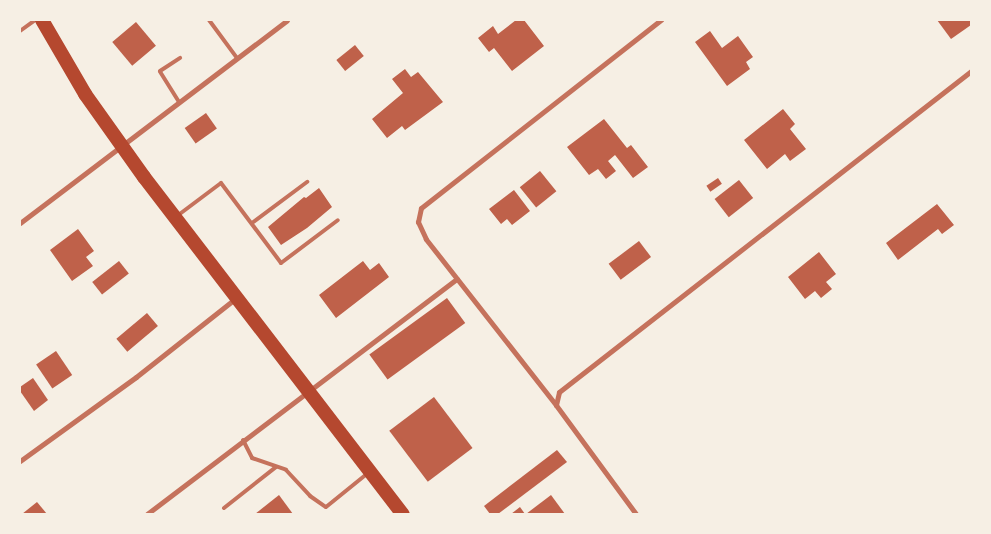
<!DOCTYPE html>
<style>
body{margin:0}
#map{position:relative;width:991px;height:534px;overflow:hidden;background:#f6efe4;font-family:"Fira Sans",sans-serif}
div>[style]{position:absolute}
[style*='--x']{left:calc(var(--x)*1px);top:calc(var(--y)*1px);width:calc(var(--w)*1px);rotate:calc(var(--a)*1deg)}
.building>*{inset:0;background:#bf614a;transform-origin:0 0}
.service>*{height:4px;margin:-2px;padding:0 2px;transform-origin:2px;border-radius:2px;background:#c5725c}
.minor>*{height:5px;margin:-2.5px;padding:0 2.5px;transform-origin:2.5px;border-radius:2.5px;background:#c5725c}
.trunk>*{height:14px;margin:-7px;padding:0 7px;transform-origin:7px;border-radius:7px;background:#b5482f}
span{translate:-50% -50%;white-space:nowrap;text-align:center;line-height:1.15;-webkit-text-stroke:4px #f6efe4;paint-order:stroke}
.frame{position:absolute;inset:0;border:21px solid #f6efe4;pointer-events:none}
</style>
<div id="map">
<div class="building">
<i style="clip-path:polygon(516px 20px,524px 20px,544px 46px,512px 71px,494px 48px,489px 52px,478px 38px,493px 26px,498px 34px)"></i>
<i style="clip-path:polygon(937px 20px,971px 20px,971px 25px,951px 39px)"></i>
<i style="left:136px;top:22px;width:31px;height:31px;rotate:50deg"></i>
<i style="clip-path:polygon(710px 31px,722px 48px,738px 36px,753px 57px,746px 62px,750px 69px,727px 86px,695px 42px)"></i>
<i style="left:355px;top:45px;width:14px;height:24px;rotate:51deg"></i>
<i style="clip-path:polygon(405px 69px,411px 77px,418px 72px,443px 102px,405px 130px,402px 126px,387px 138px,372px 119px,403px 93px,392px 79px)"></i>
<i style="clip-path:polygon(783px 109px,795px 124px,790px 129px,806px 149px,790px 161px,785px 154px,767px 169px,744px 140px)"></i>
<i style="left:206px;top:113px;width:19px;height:26px;rotate:55deg"></i>
<i style="clip-path:polygon(604px 119px,627px 148px,631px 145px,648px 167px,633px 178px,615px 155px,608px 161px,616px 171px,606px 179px,598px 169px,589px 175px,567px 147px)"></i>
<i style="left:540px;top:171px;width:26px;height:26px;rotate:51deg"></i>
<i style="left:718px;top:178px;width:7px;height:14px;rotate:56deg"></i>
<i style="left:739px;top:180px;width:23px;height:31px;rotate:52deg"></i>
<i style="clip-path:polygon(319px 188px,332px 207px,307px 228px,281px 245px,268px 227px,304px 197px,306px 198px)"></i>
<i style="clip-path:polygon(514px 190px,530px 211px,512px 225px,507px 219px,501px 224px,489px 209px)"></i>
<i style="clip-path:polygon(937px 204px,954px 225px,942px 234px,938px 229px,898px 260px,886px 243px)"></i>
<i style="clip-path:polygon(78px 229px,94px 251px,86px 257px,93px 266px,72px 281px,50px 250px)"></i>
<i style="left:639px;top:241px;width:20px;height:38px;rotate:53deg"></i>
<i style="clip-path:polygon(819px 252px,836px 274px,826px 282px,832px 289px,821px 298px,815px 291px,805px 299px,788px 277px)"></i>
<i style="left:119px;top:261px;width:16px;height:34px;rotate:52deg"></i>
<i style="clip-path:polygon(363px 261px,370px 270px,379px 263px,389px 277px,336px 318px,319px 295px)"></i>
<i style="left:447px;top:298px;width:31px;height:96px;rotate:54deg"></i>
<i style="left:147px;top:313px;width:17px;height:40px;rotate:50deg"></i>
<i style="left:56px;top:351px;width:29px;height:24px;rotate:56deg"></i>
<i style="clip-path:polygon(33px 378px,48px 400px,34px 411px,20px 391px,20px 387px)"></i>
<i style="left:434px;top:397px;width:64px;height:56px;rotate:53deg"></i>
<i style="clip-path:polygon(557px 450px,567px 462px,498px 514px,490px 514px,484px 506px)"></i>
<i style="clip-path:polygon(279px 495px,293px 514px,255px 514px)"></i>
<i style="clip-path:polygon(551px 495px,565px 514px,526px 514px)"></i>
<i style="clip-path:polygon(37px 502px,47px 514px,22px 514px)"></i>
<i style="clip-path:polygon(520px 507px,525px 514px,511px 514px)"></i>
</div>
<div class="service">
<i style="--x:209;--y:20;--w:47;--a:53.6"></i>
<i style="--x:20;--y:31;--w:19;--a:-36"></i>
<i style="--x:179;--y:102;--w:36;--a:-122"></i>
<i style="--x:160;--y:71;--w:24;--a:-33"></i>
<i style="--x:177;--y:216;--w:55;--a:-36.9"></i>
<i style="--x:221;--y:183;--w:100;--a:53.1"></i>
<i style="--x:281;--y:263;--w:71;--a:-37"></i>
<i style="--x:252;--y:223;--w:69;--a:-36.7"></i>
<i style="--x:243;--y:440;--w:20;--a:63"></i>
<i style="--x:252;--y:458;--w:36;--a:19"></i>
<i style="--x:286;--y:470;--w:35;--a:47"></i>
<i style="--x:310;--y:496;--w:19;--a:35"></i>
<i style="--x:326;--y:507;--w:54;--a:-39"></i>
<i style="--x:224;--y:508;--w:66;--a:-38.3"></i>
</div>
<div class="minor">
<i style="--x:20;--y:223;--w:335;--a:-37.2"></i>
<i style="--x:556;--y:405;--w:13;--a:-77"></i>
<i style="--x:559;--y:392;--w:522;--a:-37.92"></i>
<i style="--x:20;--y:461;--w:143;--a:-35.9"></i>
<i style="--x:136;--y:377;--w:127;--a:-38.3"></i>
<i style="--x:147;--y:514;--w:389;--a:-37.2"></i>
<i style="--x:636;--y:514;--w:135;--a:-126.3"></i>
<i style="--x:556;--y:405;--w:211;--a:-128.1"></i>
<i style="--x:426;--y:239;--w:19;--a:-115"></i>
<i style="--x:418;--y:222;--w:14;--a:-78"></i>
<i style="--x:421;--y:208;--w:305;--a:-38.1"></i>
</div>
<div class="trunk">
<i style="--x:42;--y:20;--w:86;--a:59.8"></i>
<i style="--x:85;--y:94;--w:102;--a:54.6"></i>
<i style="--x:144;--y:177;--w:425;--a:52.5"></i>
</div>
<div class="frame"></div>
</div>
